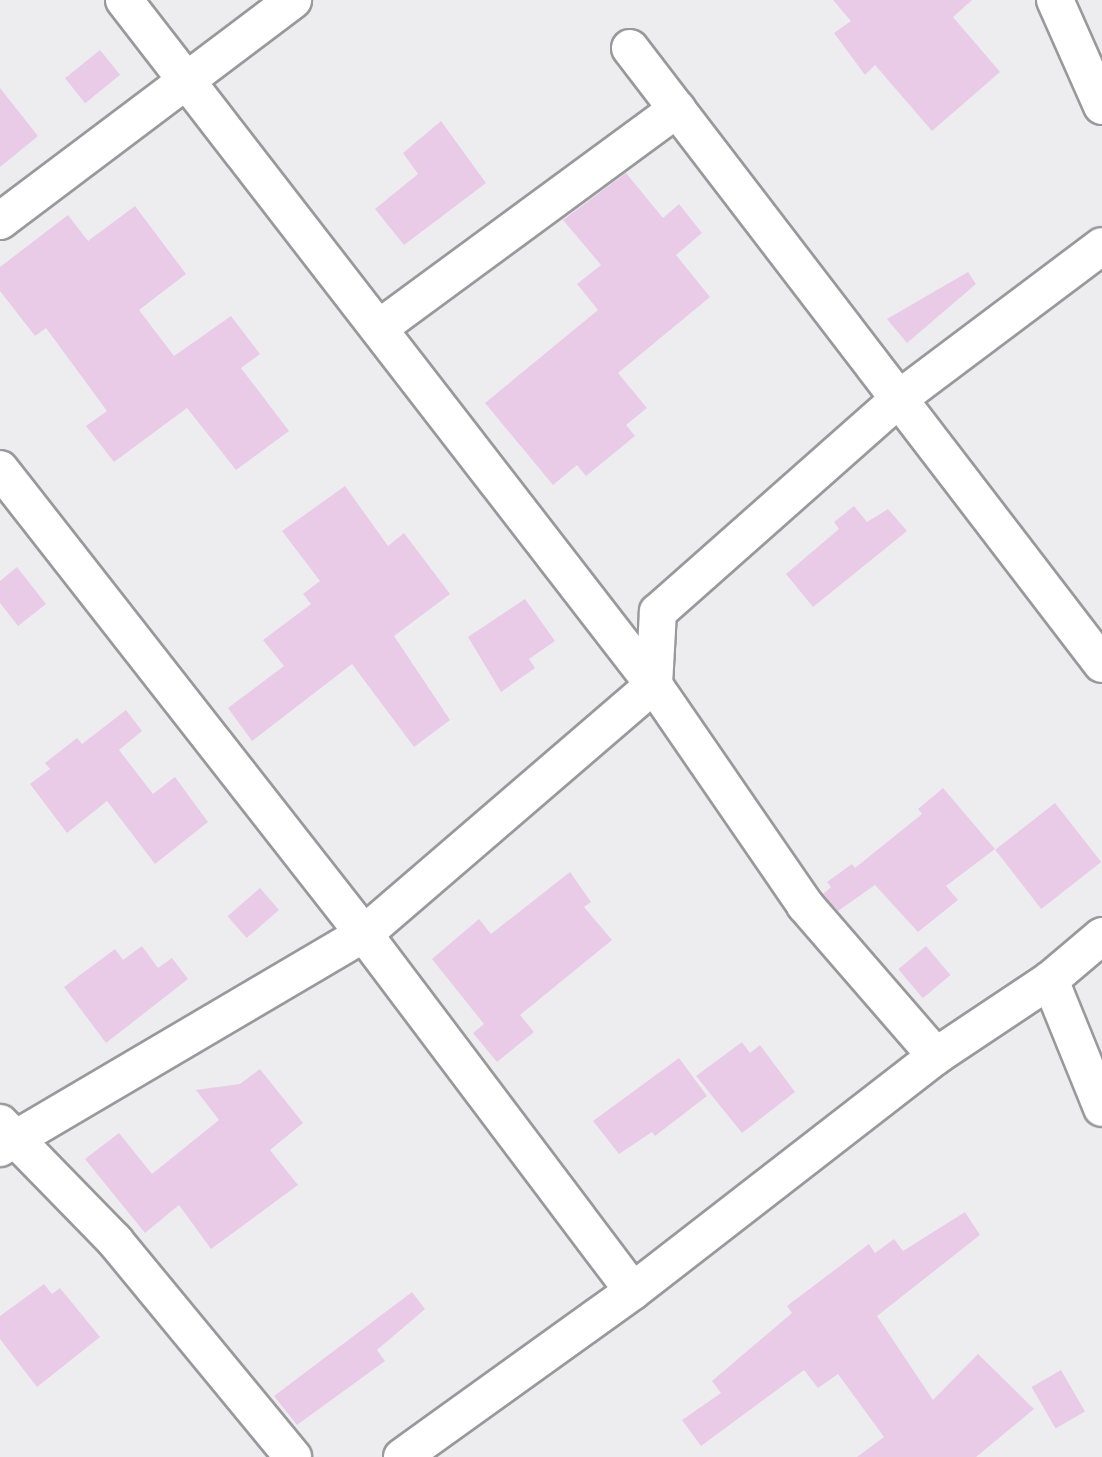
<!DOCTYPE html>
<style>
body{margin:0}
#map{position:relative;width:1102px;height:1457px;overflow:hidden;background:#ededef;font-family:Quicksand,sans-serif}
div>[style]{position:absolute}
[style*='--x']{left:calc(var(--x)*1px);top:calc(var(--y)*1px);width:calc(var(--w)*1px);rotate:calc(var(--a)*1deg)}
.building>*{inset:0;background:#e9cbe7;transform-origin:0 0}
.roads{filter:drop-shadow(2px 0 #99999b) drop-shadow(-2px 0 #99999b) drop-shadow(0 2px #99999b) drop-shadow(0 -2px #99999b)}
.minor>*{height:36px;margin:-18px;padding:0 18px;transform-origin:18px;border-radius:18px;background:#fff}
span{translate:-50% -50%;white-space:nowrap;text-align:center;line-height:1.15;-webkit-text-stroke:6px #fbfbfd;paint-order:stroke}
</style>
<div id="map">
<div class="building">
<i style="clip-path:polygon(833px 0,972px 0,953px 17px,1000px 72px,932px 131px,875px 65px,865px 75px,834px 33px,851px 21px)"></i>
<i style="left:100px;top:50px;width:32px;height:45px;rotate:51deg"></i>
<i style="clip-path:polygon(0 88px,38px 136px,0 167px)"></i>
<i style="clip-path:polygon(441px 121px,486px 183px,404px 245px,375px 209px,418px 174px,403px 153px)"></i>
<i style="clip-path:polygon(626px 173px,663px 218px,679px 204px,702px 233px,676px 255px,710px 297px,618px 373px,647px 408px,626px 425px,635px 436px,586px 476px,577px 465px,553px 485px,485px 403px,598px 310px,577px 284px,601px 265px,563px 220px)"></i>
<i style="clip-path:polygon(135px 206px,186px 274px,139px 310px,174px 356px,231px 316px,260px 354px,241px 368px,289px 431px,236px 470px,187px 408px,114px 462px,86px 426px,107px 411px,46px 328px,35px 336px,0 291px,0 267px,68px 215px,88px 241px)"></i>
<i style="clip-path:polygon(968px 272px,976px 284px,907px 343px,887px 319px)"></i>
<i style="clip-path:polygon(345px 486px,388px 546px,404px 533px,450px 594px,394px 636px,450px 720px,414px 747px,352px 664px,252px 741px,228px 708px,284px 666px,263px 640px,311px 604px,303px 594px,320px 581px,282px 531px)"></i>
<i style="clip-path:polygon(854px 506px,867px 522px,888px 509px,907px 531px,813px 607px,786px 574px,839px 529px,834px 522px)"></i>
<i style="clip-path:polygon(17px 567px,46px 604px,18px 626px,0 603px,0 581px)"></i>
<i style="clip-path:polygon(525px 599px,555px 641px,529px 659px,535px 668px,501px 692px,468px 637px)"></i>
<i style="clip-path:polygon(126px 710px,142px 731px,119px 750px,153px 794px,175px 777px,208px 822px,155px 864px,107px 801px,67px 833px,30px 784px,50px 769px,45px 763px,77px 738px,82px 744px)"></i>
<i style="clip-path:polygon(943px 788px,995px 849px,946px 886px,958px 900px,918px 932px,875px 885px,838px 911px,823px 894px,831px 887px,827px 882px,852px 864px,855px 868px,922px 814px,918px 809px)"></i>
<i style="left:1055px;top:803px;width:75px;height:76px;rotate:52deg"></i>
<i style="clip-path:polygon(570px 872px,591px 902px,584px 907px,612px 940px,520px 1015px,534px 1032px,497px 1062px,473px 1033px,484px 1024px,432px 959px,479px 919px,491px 934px)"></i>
<i style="left:260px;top:888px;width:29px;height:43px;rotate:49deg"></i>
<i style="clip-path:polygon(142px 946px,158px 968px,172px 958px,188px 979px,106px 1043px,64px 987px,115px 949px,123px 960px)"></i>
<i style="left:926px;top:946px;width:38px;height:36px;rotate:50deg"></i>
<i style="clip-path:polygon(742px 1042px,750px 1053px,760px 1045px,795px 1092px,742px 1133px,696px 1076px)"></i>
<i style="clip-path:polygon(679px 1058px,707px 1096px,655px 1136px,652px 1132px,619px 1154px,593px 1121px)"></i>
<i style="clip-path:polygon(260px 1069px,303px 1123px,270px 1150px,298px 1185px,211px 1249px,179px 1205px,145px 1233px,85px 1159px,119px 1133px,152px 1174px,219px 1120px,196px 1090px,240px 1084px)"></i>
<i style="clip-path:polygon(965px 1212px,980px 1235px,877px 1316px,933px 1400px,978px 1354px,1034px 1409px,976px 1457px,857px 1457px,884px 1437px,838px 1374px,818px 1388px,804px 1370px,701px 1446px,682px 1420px,721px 1393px,712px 1381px,792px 1313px,787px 1306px,869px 1244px,875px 1253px,894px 1239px,903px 1251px)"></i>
<i style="clip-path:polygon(44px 1284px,52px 1294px,60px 1288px,100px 1337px,37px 1387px,0 1339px,0 1316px)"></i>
<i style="clip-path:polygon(412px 1292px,425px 1309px,377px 1350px,385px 1361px,297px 1425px,274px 1396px)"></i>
<i style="left:1061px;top:1370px;width:48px;height:34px;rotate:60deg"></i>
</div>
<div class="roads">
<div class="minor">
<i style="--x:124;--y:0;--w:866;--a:52.27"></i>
<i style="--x:654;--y:685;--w:267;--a:55.5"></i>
<i style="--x:805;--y:905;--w:200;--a:49.1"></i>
<i style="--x:1055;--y:0;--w:116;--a:66.1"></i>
<i style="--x:630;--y:48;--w:776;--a:52.54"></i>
<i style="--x:0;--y:221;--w:367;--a:-37"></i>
<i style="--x:379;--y:328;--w:370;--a:-36.3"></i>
<i style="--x:0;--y:469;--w:591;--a:51.95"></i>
<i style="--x:364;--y:934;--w:447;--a:53"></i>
<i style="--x:1050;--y:980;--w:138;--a:67.9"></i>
<i style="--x:0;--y:1123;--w:165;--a:45.7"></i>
<i style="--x:115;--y:1241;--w:280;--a:50.5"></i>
<i style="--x:0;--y:1148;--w:422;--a:-30.5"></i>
<i style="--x:364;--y:934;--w:382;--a:-40.7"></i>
<i style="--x:654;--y:685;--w:73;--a:-86.9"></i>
<i style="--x:658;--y:612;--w:324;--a:-41.5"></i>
<i style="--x:901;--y:397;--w:251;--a:-36.9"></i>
<i style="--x:402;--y:1457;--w:284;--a:-35.7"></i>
<i style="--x:633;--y:1291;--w:383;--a:-37.8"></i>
<i style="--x:936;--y:1056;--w:137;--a:-33.7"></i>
<i style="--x:1050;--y:980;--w:68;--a:-40.2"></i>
</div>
</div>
</div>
